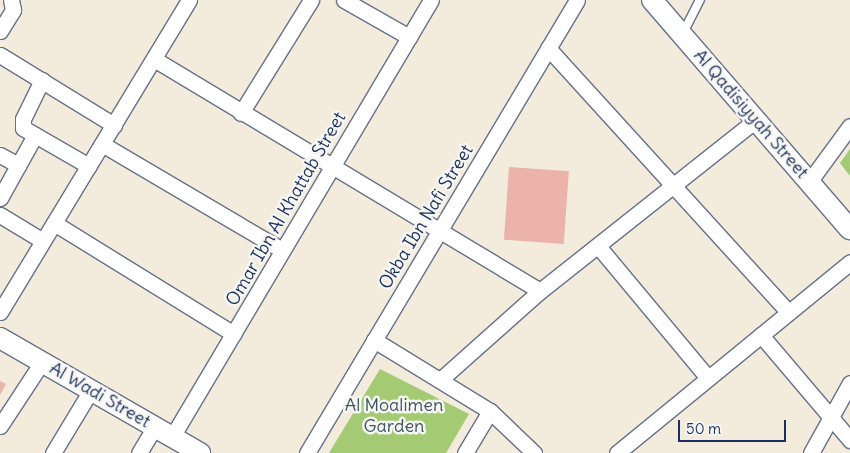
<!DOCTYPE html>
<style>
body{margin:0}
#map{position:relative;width:850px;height:453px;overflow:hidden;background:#f3ebdb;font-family:Delius,sans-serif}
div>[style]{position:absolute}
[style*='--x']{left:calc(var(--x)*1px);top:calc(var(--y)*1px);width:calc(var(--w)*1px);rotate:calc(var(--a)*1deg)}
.green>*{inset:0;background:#a4ca74}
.building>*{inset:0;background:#ebb3a9;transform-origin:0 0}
.roads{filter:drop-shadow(1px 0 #67718a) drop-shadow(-1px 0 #67718a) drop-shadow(0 1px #67718a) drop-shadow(0 -1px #67718a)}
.lane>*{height:8px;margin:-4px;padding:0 4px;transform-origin:4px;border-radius:4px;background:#fff}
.street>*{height:15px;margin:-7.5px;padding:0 7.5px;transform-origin:7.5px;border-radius:7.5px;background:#fff}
.secondary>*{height:20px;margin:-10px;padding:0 10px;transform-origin:10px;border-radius:10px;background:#fff}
span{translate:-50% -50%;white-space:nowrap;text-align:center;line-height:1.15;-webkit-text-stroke:5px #f6f6f2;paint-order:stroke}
.street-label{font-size:18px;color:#1b2f5e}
.park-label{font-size:18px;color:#3d5664}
.scale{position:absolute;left:678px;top:420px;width:108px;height:22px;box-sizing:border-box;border:2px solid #1b2f5e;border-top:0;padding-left:6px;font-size:15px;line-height:18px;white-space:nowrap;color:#1b2f5e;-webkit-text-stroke:4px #f6f6f2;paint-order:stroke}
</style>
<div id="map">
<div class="green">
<i style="clip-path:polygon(850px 149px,850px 176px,840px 163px)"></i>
<i style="clip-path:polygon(380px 369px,469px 414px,446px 453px,329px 453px)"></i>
</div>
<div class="building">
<i style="left:509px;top:167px;width:60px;height:73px;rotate:4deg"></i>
<i style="clip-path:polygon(0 381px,6px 384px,0 395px)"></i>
</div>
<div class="roads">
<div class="lane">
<i style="--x:683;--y:33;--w:37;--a:-63"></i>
</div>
<div class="street">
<i style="--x:344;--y:0;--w:75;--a:29.6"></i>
<i style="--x:0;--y:31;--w:25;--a:-58"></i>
<i style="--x:13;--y:10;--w:10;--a:-101"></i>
<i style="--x:548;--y:48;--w:357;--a:47.7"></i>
<i style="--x:0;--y:55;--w:134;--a:31.6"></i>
<i style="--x:154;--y:59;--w:450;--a:31"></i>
<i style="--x:42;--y:80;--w:43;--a:116"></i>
<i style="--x:23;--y:119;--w:9;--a:90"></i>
<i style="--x:23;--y:128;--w:76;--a:29.9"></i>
<i style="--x:241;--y:113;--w:133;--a:-58.2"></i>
<i style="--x:102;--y:144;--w:209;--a:30.5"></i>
<i style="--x:0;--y:155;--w:21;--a:29"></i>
<i style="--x:809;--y:182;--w:69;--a:-53.8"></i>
<i style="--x:0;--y:198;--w:72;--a:-60.9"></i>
<i style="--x:0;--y:215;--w:50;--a:31.2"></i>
<i style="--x:54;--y:223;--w:211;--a:31.7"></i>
<i style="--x:598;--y:246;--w:172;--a:50.2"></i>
<i style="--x:0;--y:312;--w:365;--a:-58.8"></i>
<i style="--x:761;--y:335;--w:138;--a:49.7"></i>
<i style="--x:374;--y:340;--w:136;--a:31.5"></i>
<i style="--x:490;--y:411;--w:61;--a:43.7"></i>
<i style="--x:440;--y:380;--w:134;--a:-41.7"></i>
<i style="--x:540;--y:291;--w:275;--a:-38.4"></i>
<i style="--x:0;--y:426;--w:77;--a:-56.7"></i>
<i style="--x:172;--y:437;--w:508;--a:-59.35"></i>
<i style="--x:53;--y:453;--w:74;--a:-58.9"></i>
<i style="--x:139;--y:453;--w:31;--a:-59"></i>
<i style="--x:307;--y:453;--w:527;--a:-59.2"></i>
<i style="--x:465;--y:453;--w:49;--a:-59.2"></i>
<i style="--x:617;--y:453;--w:301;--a:-39.3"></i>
<i style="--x:811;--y:453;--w:80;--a:-60.9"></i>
</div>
<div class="secondary">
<i style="--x:652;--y:0;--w:303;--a:49.2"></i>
<i style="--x:0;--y:338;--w:231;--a:29.9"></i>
</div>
</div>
<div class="street-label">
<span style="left:751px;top:114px;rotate:49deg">Al Qadisiyyah Street</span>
<span style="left:286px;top:209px;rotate:-60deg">Omar Ibn Al Khattab Street</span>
<span style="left:426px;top:217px;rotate:-59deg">Okba Ibn Nafi Street</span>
<span style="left:100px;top:395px;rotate:30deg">Al Wadi Street</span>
</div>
<div class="park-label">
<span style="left:394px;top:416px">Al Moalimen<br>Garden</span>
</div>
<div class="scale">50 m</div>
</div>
